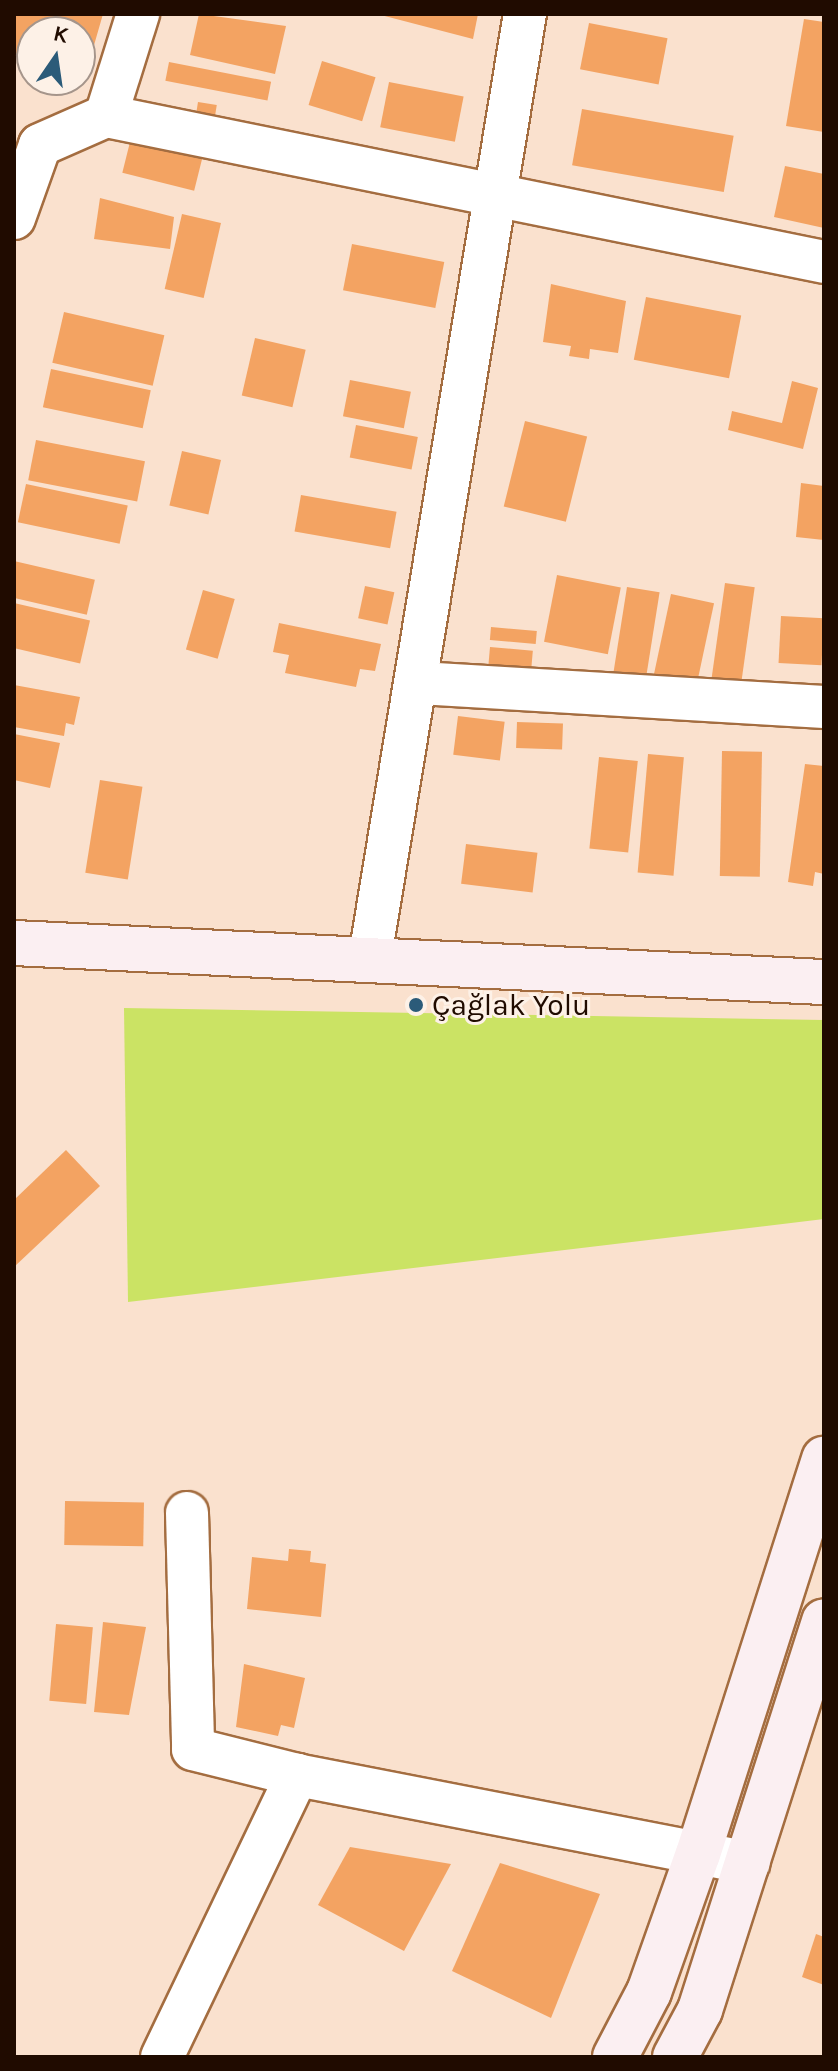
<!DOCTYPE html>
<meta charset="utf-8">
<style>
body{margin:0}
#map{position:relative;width:838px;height:2071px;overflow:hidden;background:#fae1ce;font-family:Karla,sans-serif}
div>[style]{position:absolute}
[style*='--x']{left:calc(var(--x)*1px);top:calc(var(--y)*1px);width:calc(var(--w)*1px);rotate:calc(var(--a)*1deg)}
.green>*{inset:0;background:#cbe364}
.building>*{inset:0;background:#f3a362;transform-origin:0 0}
.roads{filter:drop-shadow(2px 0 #a46d40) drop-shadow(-2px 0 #a46d40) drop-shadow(0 2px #a46d40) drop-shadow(0 -2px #a46d40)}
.street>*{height:42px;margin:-21px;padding:0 21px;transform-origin:21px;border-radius:21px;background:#fff}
.secondary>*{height:44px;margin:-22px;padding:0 22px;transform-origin:22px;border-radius:22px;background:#fbeff2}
.dots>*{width:22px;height:22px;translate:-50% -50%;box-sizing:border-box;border:4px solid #fdf1e7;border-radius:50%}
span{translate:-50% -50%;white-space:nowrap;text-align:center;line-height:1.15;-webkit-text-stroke:6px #fdf1e7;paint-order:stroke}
.poi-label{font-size:30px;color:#200b00}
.left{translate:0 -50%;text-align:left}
.frame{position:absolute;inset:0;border:16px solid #200b00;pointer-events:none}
.north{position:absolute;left:16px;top:16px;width:80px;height:80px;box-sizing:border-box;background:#fdf1e7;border:2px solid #a5958b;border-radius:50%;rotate:13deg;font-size:22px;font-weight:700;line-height:32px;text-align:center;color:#200b00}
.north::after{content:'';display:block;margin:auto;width:28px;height:36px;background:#2b5b79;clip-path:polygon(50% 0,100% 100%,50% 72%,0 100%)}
</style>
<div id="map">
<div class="green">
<i style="clip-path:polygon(124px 1008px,824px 1020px,824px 1219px,128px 1302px)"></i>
</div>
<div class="building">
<i style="clip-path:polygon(14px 14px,103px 14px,86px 73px,80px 71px,80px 32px,32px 32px,32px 58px,14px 53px)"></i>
<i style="clip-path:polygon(199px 14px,286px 26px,275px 74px,190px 55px)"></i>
<i style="clip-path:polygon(377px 14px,478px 14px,473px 39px)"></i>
<i style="clip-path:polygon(804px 19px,824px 22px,824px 132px,786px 126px)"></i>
<i style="left:589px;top:23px;width:80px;height:47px;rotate:11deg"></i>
<i style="left:322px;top:61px;width:56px;height:46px;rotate:17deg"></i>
<i style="left:169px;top:62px;width:104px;height:19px;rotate:11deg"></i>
<i style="left:389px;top:82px;width:76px;height:46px;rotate:11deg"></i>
<i style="left:198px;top:102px;width:19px;height:13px;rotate:9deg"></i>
<i style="left:582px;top:109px;width:154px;height:57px;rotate:10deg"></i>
<i style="left:132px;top:134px;width:74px;height:40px;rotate:14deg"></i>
<i style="clip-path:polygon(785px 166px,824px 174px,824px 228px,774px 217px)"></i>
<i style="clip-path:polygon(100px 198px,174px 217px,170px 249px,94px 239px)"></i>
<i style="left:182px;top:214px;width:40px;height:77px;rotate:13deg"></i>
<i style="left:352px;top:244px;width:94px;height:47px;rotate:11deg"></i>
<i style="clip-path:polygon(551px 284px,626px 301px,618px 353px,590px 349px,589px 359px,569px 356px,571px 346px,543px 342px)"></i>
<i style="left:646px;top:297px;width:97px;height:64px;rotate:11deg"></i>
<i style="left:64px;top:312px;width:103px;height:52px;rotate:13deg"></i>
<i style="left:255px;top:338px;width:52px;height:59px;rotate:13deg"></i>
<i style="left:51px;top:369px;width:102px;height:39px;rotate:12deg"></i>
<i style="left:350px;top:380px;width:62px;height:37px;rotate:11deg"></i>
<i style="clip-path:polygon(792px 381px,818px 388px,803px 449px,728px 430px,732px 411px,782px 423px)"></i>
<i style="left:525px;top:421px;width:64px;height:88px;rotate:14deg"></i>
<i style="left:356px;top:425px;width:63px;height:33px;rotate:11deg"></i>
<i style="left:36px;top:440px;width:111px;height:41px;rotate:11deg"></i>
<i style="left:182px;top:451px;width:40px;height:56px;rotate:13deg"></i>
<i style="clip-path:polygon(801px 483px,824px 486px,824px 540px,796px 537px)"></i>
<i style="left:26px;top:484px;width:104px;height:39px;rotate:12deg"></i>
<i style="left:301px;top:495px;width:97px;height:37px;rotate:10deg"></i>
<i style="left:14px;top:561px;width:83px;height:36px;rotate:13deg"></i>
<i style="left:557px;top:575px;width:65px;height:68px;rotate:11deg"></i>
<i style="left:725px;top:583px;width:30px;height:96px;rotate:8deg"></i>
<i style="left:365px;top:586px;width:30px;height:33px;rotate:12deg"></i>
<i style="left:627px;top:587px;width:33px;height:85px;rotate:9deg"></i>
<i style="left:203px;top:590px;width:33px;height:62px;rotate:16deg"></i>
<i style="left:671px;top:594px;width:44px;height:83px;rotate:12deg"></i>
<i style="left:14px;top:603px;width:78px;height:44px;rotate:13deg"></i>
<i style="left:781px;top:616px;width:43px;height:47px;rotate:3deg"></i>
<i style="clip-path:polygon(279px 623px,381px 644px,375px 671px,360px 669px,356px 687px,285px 673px,289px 655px,273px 652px)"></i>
<i style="left:491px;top:627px;width:46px;height:13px;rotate:5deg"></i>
<i style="left:490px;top:647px;width:43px;height:26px;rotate:5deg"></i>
<i style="clip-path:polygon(14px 685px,80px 697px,74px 725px,66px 723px,64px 736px,14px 727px)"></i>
<i style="left:458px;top:716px;width:47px;height:39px;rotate:7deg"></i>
<i style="left:517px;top:722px;width:46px;height:26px;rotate:2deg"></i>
<i style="clip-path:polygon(14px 734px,60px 743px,50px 788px,14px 780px)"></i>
<i style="left:722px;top:751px;width:40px;height:125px;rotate:1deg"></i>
<i style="left:648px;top:754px;width:36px;height:119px;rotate:5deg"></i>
<i style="left:599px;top:757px;width:39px;height:92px;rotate:6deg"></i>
<i style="clip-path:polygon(805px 764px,824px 766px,824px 874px,815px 872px,813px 886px,788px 882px)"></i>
<i style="left:100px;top:780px;width:43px;height:94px;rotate:9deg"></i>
<i style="left:466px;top:844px;width:72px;height:40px;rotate:7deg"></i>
<i style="clip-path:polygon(66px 1150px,100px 1186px,14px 1267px,14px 1200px)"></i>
<i style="left:65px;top:1501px;width:79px;height:44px;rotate:1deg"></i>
<i style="clip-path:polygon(289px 1549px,311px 1551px,310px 1562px,326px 1564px,321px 1617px,247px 1609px,252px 1557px,288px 1561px)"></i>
<i style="clip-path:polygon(103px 1622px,146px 1627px,129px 1715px,94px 1712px)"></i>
<i style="left:56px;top:1624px;width:37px;height:77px;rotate:5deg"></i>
<i style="clip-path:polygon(244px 1664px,305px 1678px,294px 1728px,281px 1725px,278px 1736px,236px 1727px)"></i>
<i style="clip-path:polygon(350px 1847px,451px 1864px,404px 1951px,318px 1905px)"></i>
<i style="clip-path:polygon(500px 1863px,600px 1894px,551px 2018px,452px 1971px)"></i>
<i style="clip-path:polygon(816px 1934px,824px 1937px,824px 1985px,802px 1977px)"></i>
</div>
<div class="roads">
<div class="street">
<i style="--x:106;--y:116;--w:107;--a:-72.6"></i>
<i style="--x:14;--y:218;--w:77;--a:-70.4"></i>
<i style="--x:40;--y:145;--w:72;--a:-23.7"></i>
<i style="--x:106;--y:116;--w:733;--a:11.49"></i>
<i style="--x:419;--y:683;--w:406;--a:3.4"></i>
<i style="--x:370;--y:957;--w:956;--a:-80.67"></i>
<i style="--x:187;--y:1513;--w:236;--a:88.5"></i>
<i style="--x:193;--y:1749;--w:107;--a:14"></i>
<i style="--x:162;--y:2057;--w:313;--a:-64.4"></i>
<i style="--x:297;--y:1775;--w:460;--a:11"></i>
</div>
<div class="secondary">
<i style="--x:14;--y:943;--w:811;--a:2.76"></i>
<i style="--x:615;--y:2057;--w:73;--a:-62.4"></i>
<i style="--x:649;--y:1992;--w:146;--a:-70.5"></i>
<i style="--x:698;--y:1854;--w:415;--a:-72.3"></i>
<i style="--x:675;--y:2057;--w:53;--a:-62"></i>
<i style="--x:700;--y:2010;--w:408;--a:-72.3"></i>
</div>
</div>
<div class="dots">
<i style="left:416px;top:1005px;background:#2b5b79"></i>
</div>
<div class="poi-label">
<span class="left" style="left:432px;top:1005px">Çağlak Yolu</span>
</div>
<div class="frame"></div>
<div class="north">K</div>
</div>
